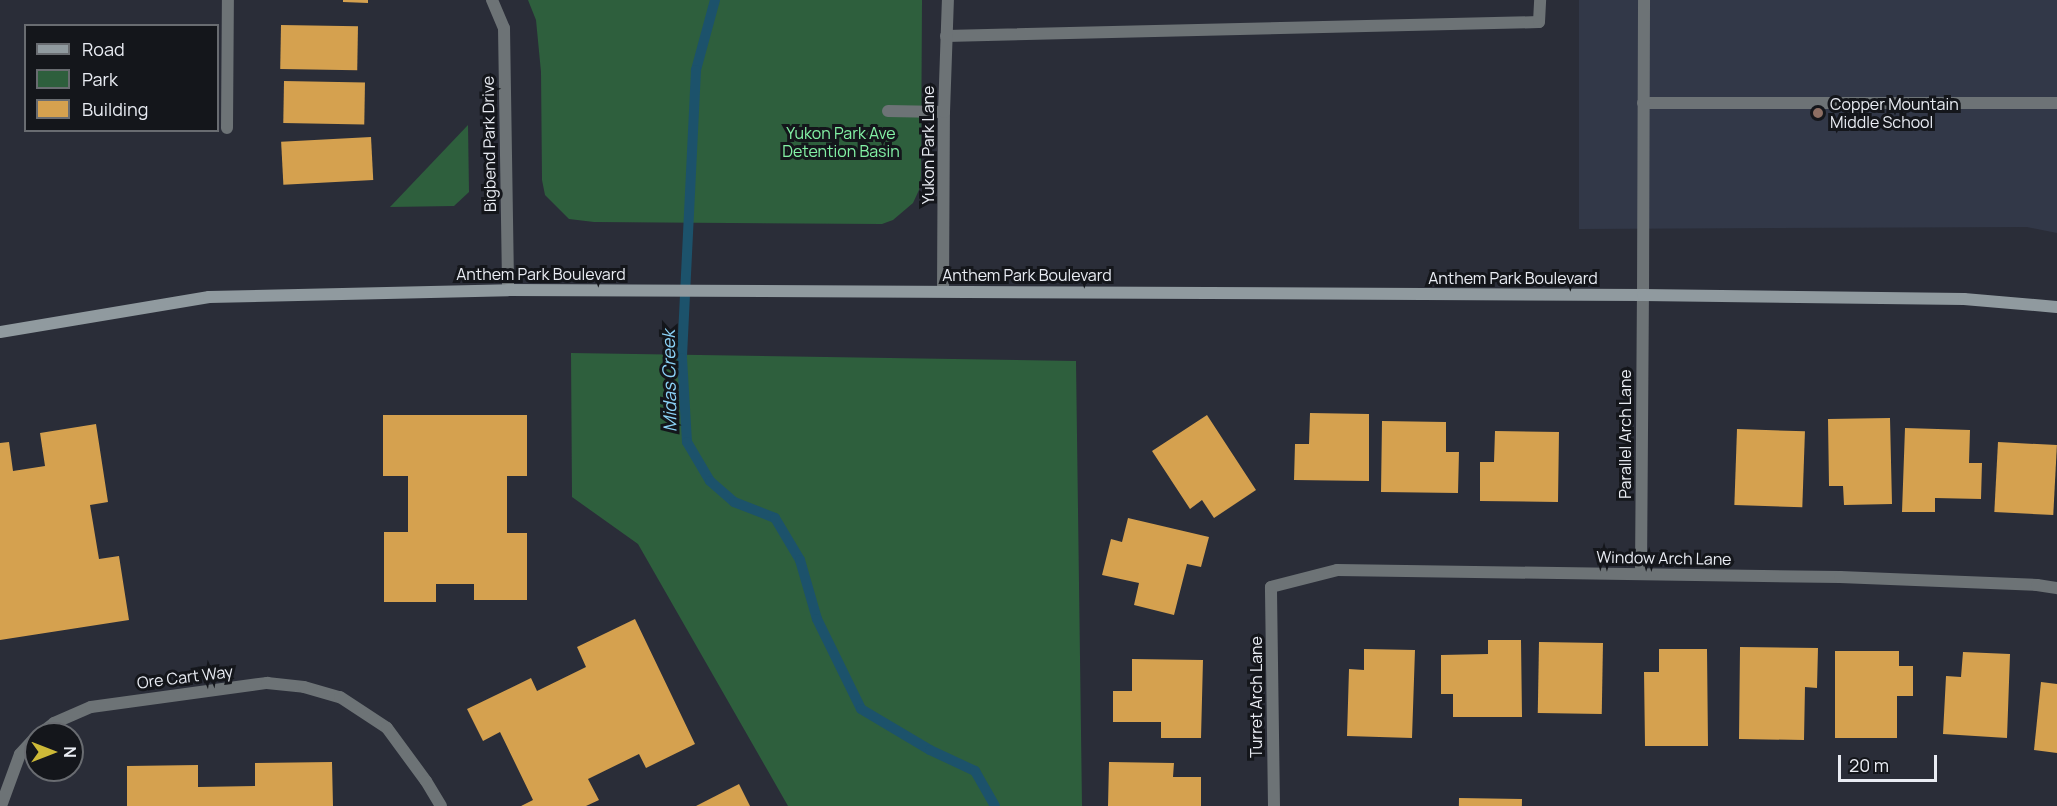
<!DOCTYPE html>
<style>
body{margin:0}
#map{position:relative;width:2057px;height:806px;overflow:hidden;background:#2a2d38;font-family:Manrope,sans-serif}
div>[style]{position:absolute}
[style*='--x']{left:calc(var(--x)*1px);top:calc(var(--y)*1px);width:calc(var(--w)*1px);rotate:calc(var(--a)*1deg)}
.built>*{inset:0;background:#323848}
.green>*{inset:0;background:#2e5f3d}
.stream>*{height:10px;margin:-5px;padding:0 5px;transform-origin:5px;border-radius:5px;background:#1c526b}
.building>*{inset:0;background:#d5a14f;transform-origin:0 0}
.lane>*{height:12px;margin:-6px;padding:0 6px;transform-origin:6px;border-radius:6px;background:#6d7376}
.street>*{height:12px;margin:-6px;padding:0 6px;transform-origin:6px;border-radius:6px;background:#6d7376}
.secondary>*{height:12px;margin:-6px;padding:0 6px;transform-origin:6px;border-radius:6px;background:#909a9f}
.dots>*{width:16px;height:16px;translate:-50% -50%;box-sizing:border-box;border:3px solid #14161b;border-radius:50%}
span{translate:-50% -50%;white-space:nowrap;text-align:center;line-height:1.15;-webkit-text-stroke:6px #14161b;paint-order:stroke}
.poi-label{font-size:16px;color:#e9ecf3}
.left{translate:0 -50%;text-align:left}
.park-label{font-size:16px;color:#83f1a5}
.street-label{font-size:16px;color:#e9ecf3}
.water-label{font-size:18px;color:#8cd3f8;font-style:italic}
.legend{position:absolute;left:24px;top:24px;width:195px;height:108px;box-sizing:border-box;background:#14161b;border:2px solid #696c71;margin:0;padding:8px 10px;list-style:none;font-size:18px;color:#e9ecf3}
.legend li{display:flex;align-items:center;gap:12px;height:30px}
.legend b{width:30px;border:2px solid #696c71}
.north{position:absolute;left:24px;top:722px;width:60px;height:60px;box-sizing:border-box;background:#14161b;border:2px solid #696c71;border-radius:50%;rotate:90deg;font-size:16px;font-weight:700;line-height:24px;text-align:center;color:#e9ecf3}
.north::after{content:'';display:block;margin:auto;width:21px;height:27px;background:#cdb938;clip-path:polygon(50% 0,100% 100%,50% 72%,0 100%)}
.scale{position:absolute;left:1838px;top:755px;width:99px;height:27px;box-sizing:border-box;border:3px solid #e9ecf3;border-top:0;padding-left:8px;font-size:18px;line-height:21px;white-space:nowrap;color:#e9ecf3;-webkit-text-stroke:4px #14161b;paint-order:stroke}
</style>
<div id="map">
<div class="built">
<i style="clip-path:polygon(1579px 0,2057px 0,2057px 233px,2027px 227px,1579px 229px)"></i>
</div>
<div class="green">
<i style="clip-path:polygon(528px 0,922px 0,921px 176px,919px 190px,913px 203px,893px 220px,882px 224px,594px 222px,569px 219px,545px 195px,542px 180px,541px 72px,536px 20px)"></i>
<i style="clip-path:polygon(468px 125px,469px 192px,454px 206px,390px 207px)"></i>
<i style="clip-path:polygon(571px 353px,1076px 361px,1082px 806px,788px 806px,638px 544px,572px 497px)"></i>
</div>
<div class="stream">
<i style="--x:715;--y:0;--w:73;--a:105.2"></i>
<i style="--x:696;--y:70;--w:288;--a:92.8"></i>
<i style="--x:682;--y:358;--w:84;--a:86.6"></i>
<i style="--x:687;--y:442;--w:45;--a:59.5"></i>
<i style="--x:710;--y:481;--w:32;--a:41"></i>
<i style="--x:734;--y:502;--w:44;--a:21.3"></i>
<i style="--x:775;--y:518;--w:49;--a:59.2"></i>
<i style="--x:800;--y:560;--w:61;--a:73.9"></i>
<i style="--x:817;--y:619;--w:100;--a:63.9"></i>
<i style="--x:861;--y:709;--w:80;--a:30.7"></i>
<i style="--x:930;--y:750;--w:50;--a:25"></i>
<i style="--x:975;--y:771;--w:40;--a:60.3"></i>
</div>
<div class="building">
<i style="clip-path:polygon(343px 0,368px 0,368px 3px,343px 2px)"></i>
<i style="left:281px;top:25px;width:77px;height:44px;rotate:1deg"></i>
<i style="left:284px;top:81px;width:81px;height:42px;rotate:1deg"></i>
<i style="left:371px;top:137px;width:43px;height:90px;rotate:87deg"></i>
<i style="clip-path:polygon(1310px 413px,1369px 414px,1369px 481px,1294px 480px,1295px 444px,1309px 444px)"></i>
<i style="clip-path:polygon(383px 415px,527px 415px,527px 476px,507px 476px,507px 533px,527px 533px,527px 600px,474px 600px,474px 584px,436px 584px,436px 602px,384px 602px,384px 532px,408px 532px,408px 476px,383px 476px)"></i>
<i style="clip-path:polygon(1207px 415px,1256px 490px,1214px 518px,1202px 500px,1190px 509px,1152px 451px)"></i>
<i style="clip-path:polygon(1890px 418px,1892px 504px,1844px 505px,1843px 486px,1829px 486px,1828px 419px)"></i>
<i style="clip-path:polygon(1382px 421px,1446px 422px,1446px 452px,1459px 452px,1458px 493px,1381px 492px)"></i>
<i style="clip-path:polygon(96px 424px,108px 502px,90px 505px,99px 559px,119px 556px,129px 620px,0 640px,0 443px,9px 442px,13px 471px,45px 466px,40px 433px)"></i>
<i style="clip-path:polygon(1905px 428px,1970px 430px,1969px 463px,1982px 463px,1981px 499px,1935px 498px,1935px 512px,1902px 512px)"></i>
<i style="left:1737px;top:429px;width:68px;height:76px;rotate:2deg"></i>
<i style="clip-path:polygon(1495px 431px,1559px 432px,1558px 502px,1480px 501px,1480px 462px,1494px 462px)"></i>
<i style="left:1998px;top:442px;width:59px;height:70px;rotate:3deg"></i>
<i style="clip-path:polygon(1128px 518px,1209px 537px,1201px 567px,1187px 564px,1174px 615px,1134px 605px,1139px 583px,1102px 575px,1111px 539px,1122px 542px)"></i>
<i style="clip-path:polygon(635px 619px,695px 744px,646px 768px,639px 754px,588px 779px,599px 800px,586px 806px,521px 806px,533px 800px,500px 732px,483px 741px,467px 709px,531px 678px,537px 691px,586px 667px,577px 647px)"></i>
<i style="clip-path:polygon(1488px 640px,1521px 640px,1522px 717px,1453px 717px,1453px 694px,1441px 694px,1441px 655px,1488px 654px)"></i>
<i style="left:1539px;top:642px;width:64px;height:71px;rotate:1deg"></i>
<i style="clip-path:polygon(1740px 647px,1818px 648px,1817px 688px,1805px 687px,1804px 740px,1739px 739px)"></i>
<i style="clip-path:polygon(1364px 649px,1415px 650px,1412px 738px,1347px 736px,1349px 669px,1364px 670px)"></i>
<i style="clip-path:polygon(1659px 649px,1707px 649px,1708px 746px,1645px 746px,1644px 672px,1659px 672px)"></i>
<i style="clip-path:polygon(1835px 651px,1899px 651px,1899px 666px,1913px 666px,1913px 696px,1897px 696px,1897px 738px,1835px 738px)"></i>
<i style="clip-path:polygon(1963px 652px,2010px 654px,2007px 738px,1943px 734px,1946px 676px,1961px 677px)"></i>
<i style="clip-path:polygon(1132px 659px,1203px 660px,1201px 738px,1161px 738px,1161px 722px,1113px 722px,1113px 691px,1132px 691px)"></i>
<i style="clip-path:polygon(2041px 682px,2057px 684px,2057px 753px,2034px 750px)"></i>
<i style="clip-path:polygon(332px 762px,333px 806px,127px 806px,127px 766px,198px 765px,198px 787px,255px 786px,255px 763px)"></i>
<i style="clip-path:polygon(1109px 762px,1174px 763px,1173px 777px,1201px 777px,1201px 806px,1108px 806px)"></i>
<i style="clip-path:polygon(739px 784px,750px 806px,696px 806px)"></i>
<i style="left:1459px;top:798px;width:63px;height:8px;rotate:1deg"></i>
</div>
<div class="lane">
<i style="--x:946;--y:36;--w:593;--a:-1.35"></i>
<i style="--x:1539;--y:22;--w:22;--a:-87"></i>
<i style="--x:1643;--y:103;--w:414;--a:0"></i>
<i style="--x:888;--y:111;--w:56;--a:1"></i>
<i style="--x:227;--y:128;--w:128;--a:-89.6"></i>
<i style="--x:1643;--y:295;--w:295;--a:-89.8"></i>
</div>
<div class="street">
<i style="--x:492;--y:0;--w:30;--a:67"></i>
<i style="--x:504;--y:28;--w:262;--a:89.1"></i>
<i style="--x:943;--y:291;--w:179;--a:-89.7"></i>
<i style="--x:944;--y:112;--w:112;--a:-88"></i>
<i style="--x:1641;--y:574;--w:279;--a:-89.6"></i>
<i style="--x:40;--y:734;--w:18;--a:-38"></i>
<i style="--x:54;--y:723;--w:40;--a:-23.4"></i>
<i style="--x:91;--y:707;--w:178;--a:-7.8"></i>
<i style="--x:267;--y:683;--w:37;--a:6"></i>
<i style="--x:304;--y:687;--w:37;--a:16"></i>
<i style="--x:340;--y:697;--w:56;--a:33.4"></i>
<i style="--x:387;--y:728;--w:66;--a:53.7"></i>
<i style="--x:426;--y:781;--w:29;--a:59"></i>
<i style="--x:1;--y:806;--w:55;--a:-69.9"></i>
<i style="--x:20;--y:754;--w:23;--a:-47"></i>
<i style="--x:1274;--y:806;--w:219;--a:-90.8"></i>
<i style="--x:1271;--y:587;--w:68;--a:-14.4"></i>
<i style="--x:1337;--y:570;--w:503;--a:0.8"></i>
<i style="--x:1840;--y:577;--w:197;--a:2.3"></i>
<i style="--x:2037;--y:585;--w:20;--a:9"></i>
</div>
<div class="secondary">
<i style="--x:0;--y:332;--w:212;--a:-9.5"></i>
<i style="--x:209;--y:297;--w:299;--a:-1.3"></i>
<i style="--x:508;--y:290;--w:1135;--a:0.25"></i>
<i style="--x:1643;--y:295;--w:321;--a:0.7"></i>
<i style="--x:1964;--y:299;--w:93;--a:4.9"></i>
</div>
<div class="dots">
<i style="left:1818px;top:113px;background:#8d6e63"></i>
</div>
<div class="poi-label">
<span class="left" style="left:1830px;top:113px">Copper Mountain<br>Middle School</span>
</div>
<div class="park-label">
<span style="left:841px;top:142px">Yukon Park Ave<br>Detention Basin</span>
</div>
<div class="street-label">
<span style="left:489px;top:144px;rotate:-91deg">Bigbend Park Drive</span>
<span style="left:928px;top:145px;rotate:-90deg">Yukon Park Lane</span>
<span style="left:541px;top:274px">Anthem Park Boulevard</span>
<span style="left:1027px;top:275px">Anthem Park Boulevard</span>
<span style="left:1513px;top:278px">Anthem Park Boulevard</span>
<span style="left:1625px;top:434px;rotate:-90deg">Parallel Arch Lane</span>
<span style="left:1664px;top:558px;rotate:1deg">Window Arch Lane</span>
<span style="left:185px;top:677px;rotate:-7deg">Ore Cart Way</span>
<span style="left:1256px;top:697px;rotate:-90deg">Turret Arch Lane</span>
</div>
<div class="water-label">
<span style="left:669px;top:381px;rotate:-91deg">Midas Creek</span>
</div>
<ul class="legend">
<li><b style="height:8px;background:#909a9f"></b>Road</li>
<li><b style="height:16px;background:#2e5f3d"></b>Park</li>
<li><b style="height:16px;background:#d5a14f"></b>Building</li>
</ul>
<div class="north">N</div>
<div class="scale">20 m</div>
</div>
